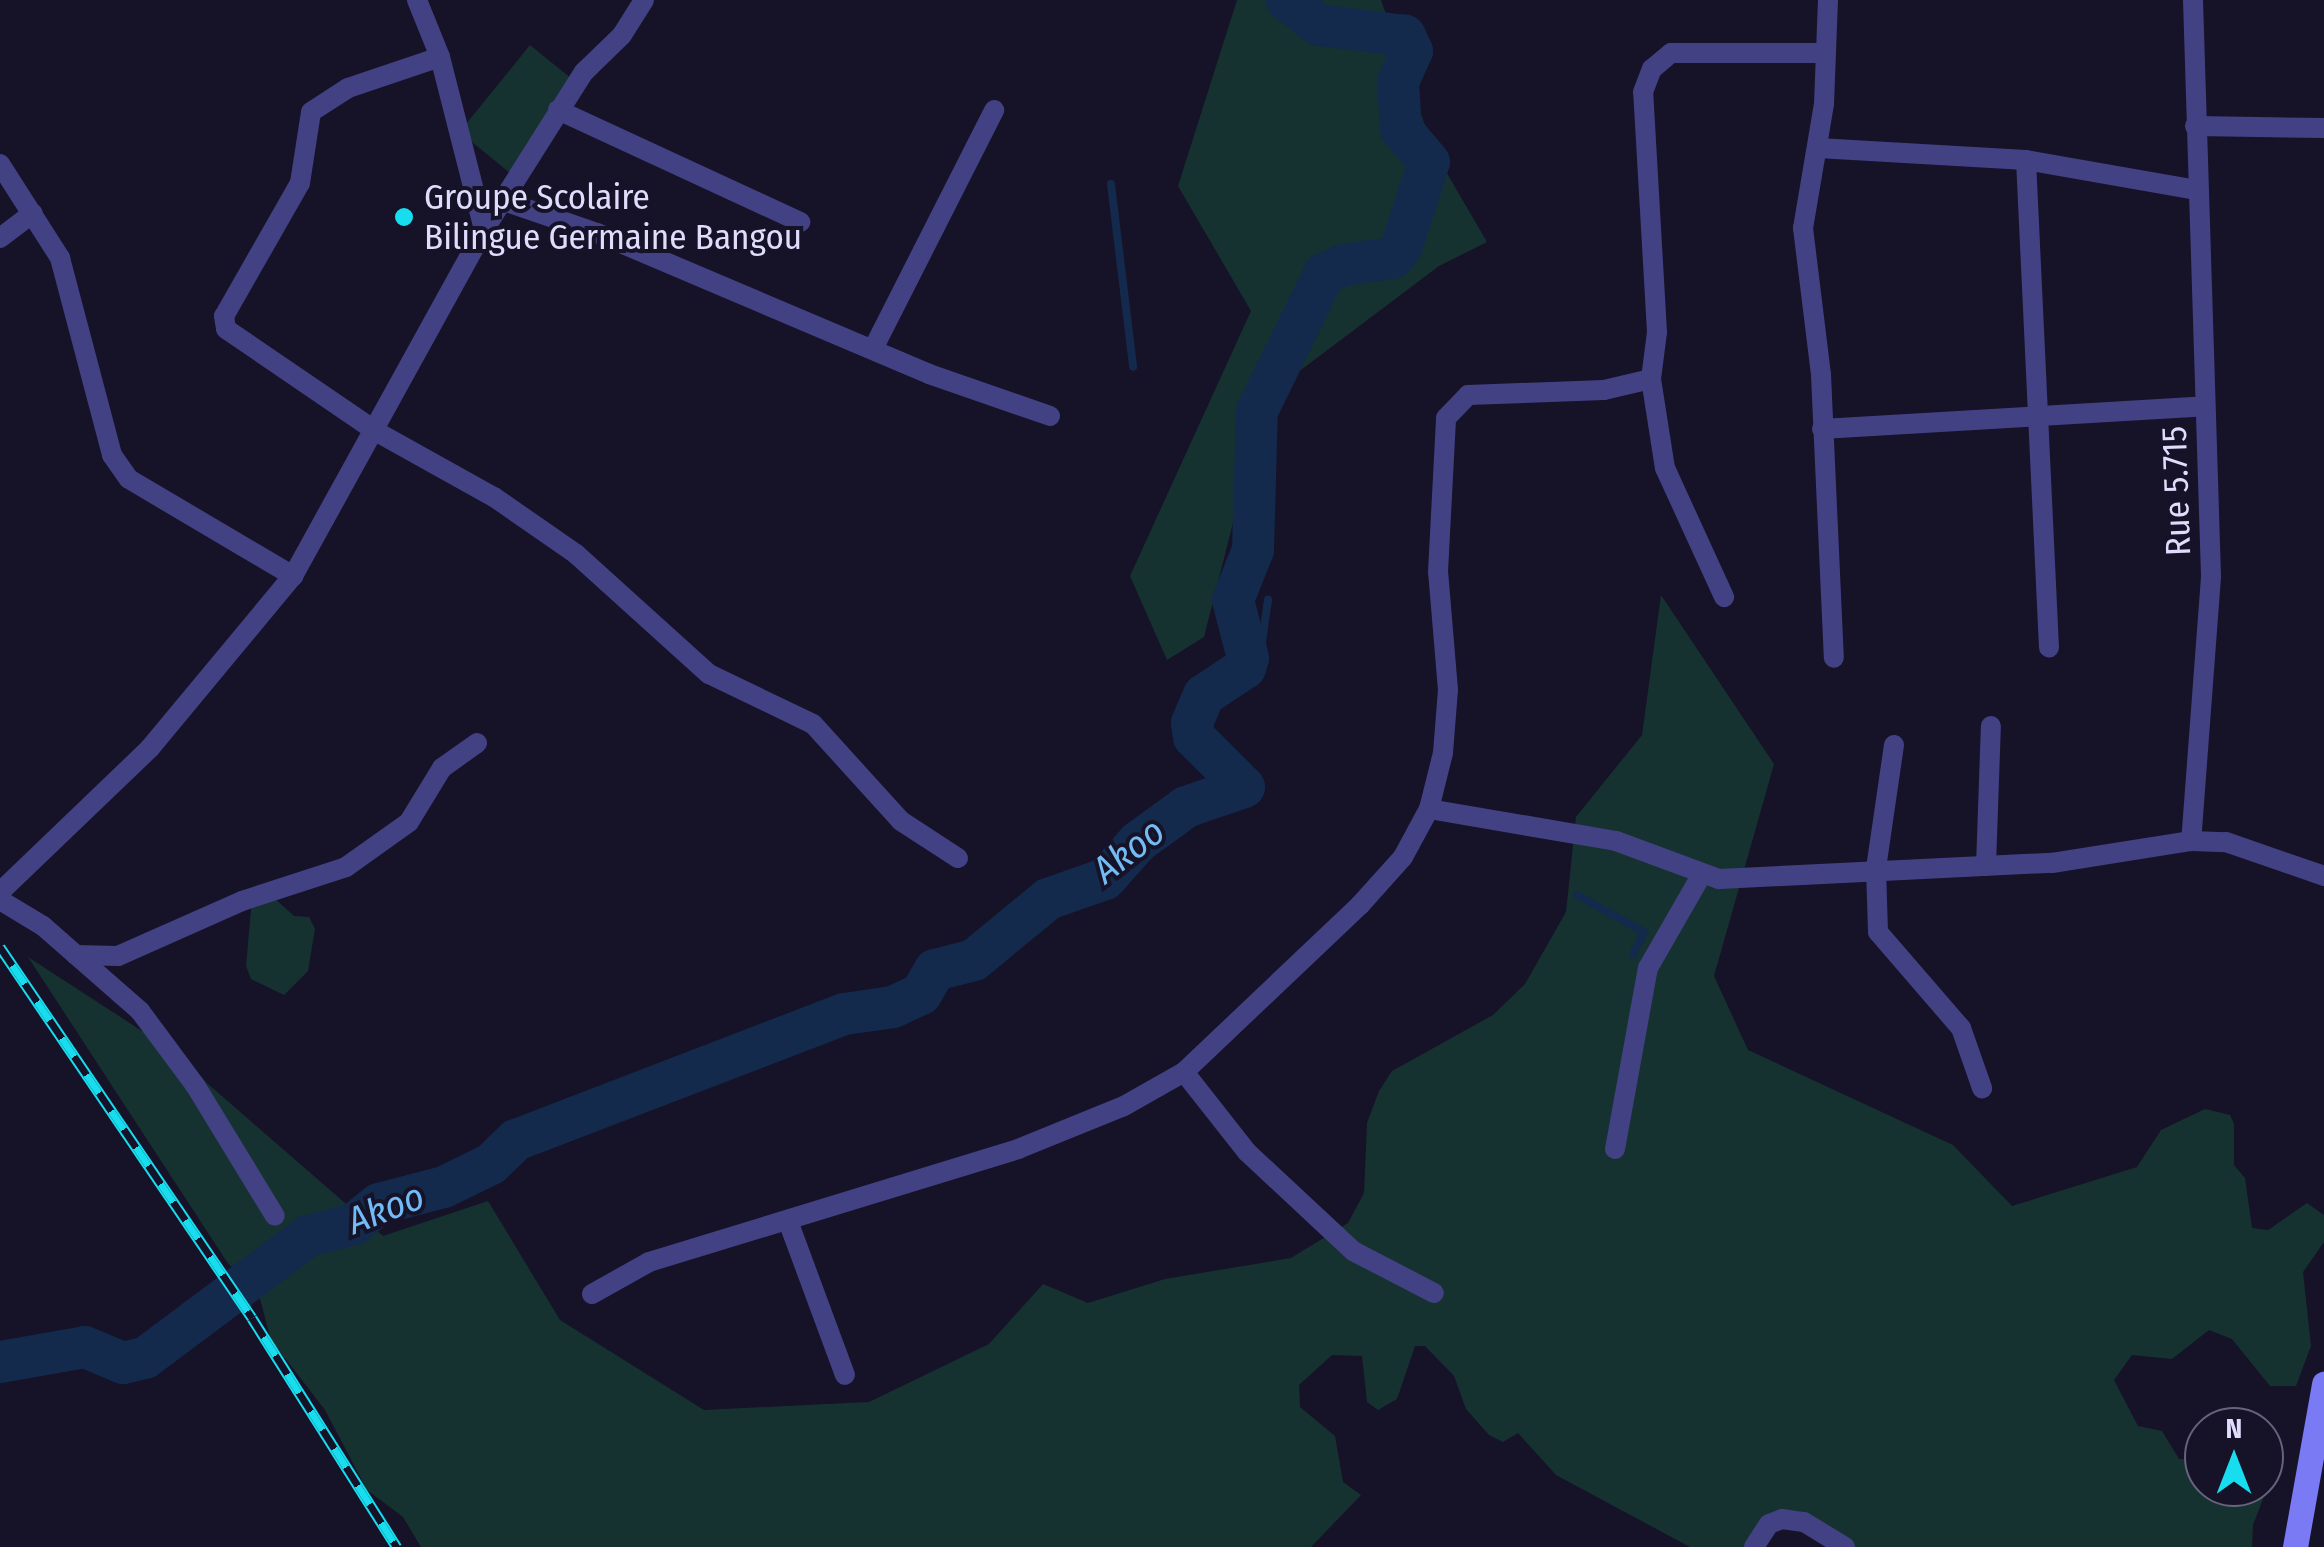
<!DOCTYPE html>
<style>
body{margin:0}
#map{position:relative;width:2324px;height:1547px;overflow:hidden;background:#161228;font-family:"Fira Sans Condensed",sans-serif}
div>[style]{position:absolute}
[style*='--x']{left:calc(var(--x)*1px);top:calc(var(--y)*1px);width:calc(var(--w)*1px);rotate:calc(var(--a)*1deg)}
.green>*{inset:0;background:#163230;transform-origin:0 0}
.stream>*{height:8px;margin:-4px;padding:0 4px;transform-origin:4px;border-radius:4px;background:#132a4c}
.river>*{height:42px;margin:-21px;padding:0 21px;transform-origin:21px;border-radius:21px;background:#132a4c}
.street>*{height:20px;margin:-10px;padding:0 10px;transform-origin:10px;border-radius:10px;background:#424184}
.secondary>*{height:25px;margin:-12.5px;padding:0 12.5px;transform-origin:12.5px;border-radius:12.5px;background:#7b7af5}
.rail>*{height:11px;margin-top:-5.5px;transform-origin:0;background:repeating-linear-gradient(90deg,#161228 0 22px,#17ddee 0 44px);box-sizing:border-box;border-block:2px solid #17ddee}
.dots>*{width:28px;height:28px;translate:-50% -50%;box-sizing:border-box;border:5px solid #161228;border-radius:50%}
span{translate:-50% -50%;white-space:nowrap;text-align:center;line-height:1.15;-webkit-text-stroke:8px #161228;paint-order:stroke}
.poi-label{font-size:35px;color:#dfdcfc}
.left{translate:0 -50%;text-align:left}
.street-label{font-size:35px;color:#dfdcfc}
.water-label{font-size:38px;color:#72bbf5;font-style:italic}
.north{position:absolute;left:2184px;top:1407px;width:100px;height:100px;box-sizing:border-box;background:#161228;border:2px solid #66637d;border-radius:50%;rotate:0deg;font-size:28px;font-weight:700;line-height:40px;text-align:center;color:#dfdcfc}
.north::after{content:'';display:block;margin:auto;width:35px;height:45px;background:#17ddee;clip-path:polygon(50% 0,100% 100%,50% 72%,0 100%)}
</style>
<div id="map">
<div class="green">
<i style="clip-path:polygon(1237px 0,1381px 0,1434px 151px,1487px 242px,1439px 266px,1265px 397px,1204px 637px,1167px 660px,1130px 576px,1251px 311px,1178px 186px)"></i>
<i style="left:530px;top:45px;width:69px;height:112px;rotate:39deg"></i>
<i style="clip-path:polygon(1661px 595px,1774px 764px,1714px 976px,1748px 1050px,1953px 1145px,2012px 1206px,2137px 1167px,2161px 1130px,2205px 1109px,2230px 1115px,2234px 1124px,2234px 1165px,2245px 1178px,2252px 1228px,2268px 1230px,2307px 1203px,2324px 1215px,2324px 1242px,2303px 1272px,2311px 1346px,2296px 1386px,2270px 1386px,2232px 1339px,2209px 1330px,2172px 1359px,2132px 1355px,2114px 1380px,2138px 1426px,2162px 1431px,2179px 1459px,2204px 1459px,2204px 1487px,2264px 1487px,2264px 1461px,2270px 1481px,2253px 1525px,2252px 1547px,1852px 1547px,1777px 1520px,1762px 1547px,1690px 1547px,1556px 1475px,1518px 1433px,1503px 1442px,1489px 1435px,1466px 1409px,1454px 1376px,1425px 1346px,1415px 1346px,1397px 1399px,1378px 1410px,1367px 1402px,1362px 1356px,1332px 1355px,1299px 1385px,1300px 1407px,1335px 1436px,1343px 1482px,1361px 1495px,1311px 1547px,421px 1547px,403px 1517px,367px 1490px,325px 1410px,271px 1340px,260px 1299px,227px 1262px,28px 957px,162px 1044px,383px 1236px,488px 1201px,560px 1320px,704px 1410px,869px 1402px,989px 1344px,1043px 1284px,1088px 1303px,1165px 1279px,1291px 1258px,1348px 1223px,1364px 1193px,1367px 1123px,1379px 1091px,1392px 1071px,1493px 1015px,1525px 984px,1566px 912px,1576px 817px,1642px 735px)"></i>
<i style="clip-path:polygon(272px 896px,294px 916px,309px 917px,315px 929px,308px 971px,284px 995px,251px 979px,246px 966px,252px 899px)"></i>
</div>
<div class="stream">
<i style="--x:1111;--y:184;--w:184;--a:83.1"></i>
<i style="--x:1248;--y:658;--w:12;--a:-9"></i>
<i style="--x:1260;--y:656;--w:57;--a:-81.9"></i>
<i style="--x:1577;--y:895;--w:77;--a:28.9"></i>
<i style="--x:1644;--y:932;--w:25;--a:116"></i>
</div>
<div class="river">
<i style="--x:0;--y:1362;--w:86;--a:-10"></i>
<i style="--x:85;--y:1347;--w:41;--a:22.8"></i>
<i style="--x:123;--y:1363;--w:23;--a:-13"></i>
<i style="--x:145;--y:1358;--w:204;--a:-36.8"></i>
<i style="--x:308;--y:1236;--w:48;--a:-14.6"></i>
<i style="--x:354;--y:1224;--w:32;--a:-39"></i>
<i style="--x:379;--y:1204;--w:67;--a:-14.7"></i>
<i style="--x:444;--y:1187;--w:52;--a:-26.1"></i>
<i style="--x:491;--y:1164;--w:35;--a:-44"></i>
<i style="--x:516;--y:1140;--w:351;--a:-21"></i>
<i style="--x:844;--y:1014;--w:49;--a:-8.1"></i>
<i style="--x:893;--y:1007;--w:31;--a:-25"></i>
<i style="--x:921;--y:994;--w:28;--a:-60"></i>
<i style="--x:935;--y:970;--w:40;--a:-14.4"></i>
<i style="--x:974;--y:960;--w:96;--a:-39.5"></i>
<i style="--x:1048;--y:899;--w:60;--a:-19.3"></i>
<i style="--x:1105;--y:879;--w:50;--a:-48.3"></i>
<i style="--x:1138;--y:842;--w:59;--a:-36.1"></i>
<i style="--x:1186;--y:807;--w:61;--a:-19"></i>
<i style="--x:1244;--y:787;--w:71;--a:-135"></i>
<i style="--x:1194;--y:737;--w:14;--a:-98"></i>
<i style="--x:1192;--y:723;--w:30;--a:-67"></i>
<i style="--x:1204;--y:695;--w:49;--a:-33.4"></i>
<i style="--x:1245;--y:668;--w:10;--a:-73"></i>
<i style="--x:1248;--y:658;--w:60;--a:-104.5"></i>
<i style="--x:1233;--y:600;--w:54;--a:-68.2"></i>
<i style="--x:1253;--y:550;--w:139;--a:-88.4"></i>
<i style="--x:1257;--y:411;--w:153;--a:-63.9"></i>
<i style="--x:1324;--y:274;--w:21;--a:-25"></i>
<i style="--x:1343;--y:265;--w:49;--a:-8.1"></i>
<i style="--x:1392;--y:258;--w:13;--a:-48"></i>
<i style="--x:1401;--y:248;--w:90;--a:-72"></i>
<i style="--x:1429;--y:162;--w:43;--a:-130.3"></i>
<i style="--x:1401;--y:129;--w:47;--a:-93.7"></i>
<i style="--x:1398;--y:82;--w:34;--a:-66"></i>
<i style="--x:1412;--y:51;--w:17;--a:-115"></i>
<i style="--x:1405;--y:36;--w:87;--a:-172.7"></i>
<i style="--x:1319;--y:25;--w:41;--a:-142"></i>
</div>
<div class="street">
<i style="--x:417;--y:0;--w:61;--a:68"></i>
<i style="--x:440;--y:57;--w:179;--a:75.7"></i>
<i style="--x:1828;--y:0;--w:104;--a:92.2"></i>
<i style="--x:1824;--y:104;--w:126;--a:99.6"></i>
<i style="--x:1803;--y:228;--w:148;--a:83"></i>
<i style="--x:1821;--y:375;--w:283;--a:87.4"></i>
<i style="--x:2193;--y:0;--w:577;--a:88.21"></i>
<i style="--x:2211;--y:577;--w:265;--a:94.3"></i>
<i style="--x:2191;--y:841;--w:35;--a:2"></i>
<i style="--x:2226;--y:842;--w:104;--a:19.1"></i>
<i style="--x:440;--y:57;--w:97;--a:161.4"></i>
<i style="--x:348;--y:88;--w:44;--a:147"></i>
<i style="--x:311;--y:112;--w:72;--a:98.8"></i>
<i style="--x:300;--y:183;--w:153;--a:119.7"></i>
<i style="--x:224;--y:316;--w:13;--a:81"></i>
<i style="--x:226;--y:329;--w:183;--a:34.3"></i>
<i style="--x:377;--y:432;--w:134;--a:29.1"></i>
<i style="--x:494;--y:497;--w:100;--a:34.8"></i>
<i style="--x:576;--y:554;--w:179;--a:42.1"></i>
<i style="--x:709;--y:674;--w:115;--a:25.7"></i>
<i style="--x:813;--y:724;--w:131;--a:47.8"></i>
<i style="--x:901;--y:821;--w:68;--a:33"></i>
<i style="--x:558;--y:110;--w:267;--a:24.8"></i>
<i style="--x:2195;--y:126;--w:129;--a:0.9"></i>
<i style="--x:1818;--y:148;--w:208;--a:3.3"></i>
<i style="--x:2026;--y:160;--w:174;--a:10"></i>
<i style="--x:2026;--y:160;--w:488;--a:87.3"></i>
<i style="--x:0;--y:164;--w:112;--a:57.4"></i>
<i style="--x:60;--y:258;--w:204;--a:75.2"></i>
<i style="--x:112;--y:455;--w:29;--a:55"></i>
<i style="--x:129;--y:479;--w:191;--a:30.6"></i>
<i style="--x:504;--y:201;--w:98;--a:19"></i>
<i style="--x:597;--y:233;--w:361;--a:23"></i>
<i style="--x:929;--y:374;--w:128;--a:19.1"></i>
<i style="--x:0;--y:238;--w:41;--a:-37.1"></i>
<i style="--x:873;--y:349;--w:268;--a:-63.1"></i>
<i style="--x:1651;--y:379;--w:90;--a:81.1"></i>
<i style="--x:1665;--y:468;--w:142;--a:65.4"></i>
<i style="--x:1822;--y:429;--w:384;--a:-3.4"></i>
<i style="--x:1894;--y:745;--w:124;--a:98.3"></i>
<i style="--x:1876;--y:868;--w:64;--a:88.2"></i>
<i style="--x:1878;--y:932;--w:127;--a:49.2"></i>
<i style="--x:1961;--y:1028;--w:64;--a:70.7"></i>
<i style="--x:1429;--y:809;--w:190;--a:9.7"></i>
<i style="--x:1616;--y:841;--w:110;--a:20.3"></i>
<i style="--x:1719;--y:879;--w:333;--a:-2.8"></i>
<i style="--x:2052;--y:863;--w:141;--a:-9"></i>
<i style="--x:1986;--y:866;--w:140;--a:-88"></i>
<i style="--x:0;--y:892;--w:208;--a:-43.8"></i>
<i style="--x:150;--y:748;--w:224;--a:-50.3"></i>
<i style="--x:293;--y:576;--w:395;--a:-61.1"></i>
<i style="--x:484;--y:230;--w:187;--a:-57.7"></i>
<i style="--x:584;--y:72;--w:53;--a:-44.2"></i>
<i style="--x:622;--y:35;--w:41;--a:-57.8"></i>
<i style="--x:0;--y:900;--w:50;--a:31.2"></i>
<i style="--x:43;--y:926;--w:129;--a:41.2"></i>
<i style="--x:140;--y:1011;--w:92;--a:53.4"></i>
<i style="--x:195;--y:1085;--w:153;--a:58.6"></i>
<i style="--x:76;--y:955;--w:42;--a:1.4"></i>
<i style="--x:118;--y:956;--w:136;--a:-23.9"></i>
<i style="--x:242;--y:901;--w:109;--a:-18.1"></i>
<i style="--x:346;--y:867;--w:77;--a:-35.5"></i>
<i style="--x:409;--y:822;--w:63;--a:-58.6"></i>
<i style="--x:442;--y:768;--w:43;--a:-35.5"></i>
<i style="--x:1184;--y:1072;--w:102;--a:51.8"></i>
<i style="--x:1247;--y:1152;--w:145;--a:43"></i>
<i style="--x:1353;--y:1251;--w:91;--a:27.4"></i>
<i style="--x:1615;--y:1149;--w:184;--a:-79.7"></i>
<i style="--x:1648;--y:968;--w:106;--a:-60.1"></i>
<i style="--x:788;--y:1221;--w:164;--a:69.7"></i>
<i style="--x:592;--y:1294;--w:65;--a:-29.3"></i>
<i style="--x:649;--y:1262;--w:386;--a:-17"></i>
<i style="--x:1018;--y:1149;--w:114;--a:-22.1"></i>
<i style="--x:1124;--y:1106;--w:69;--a:-29.5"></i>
<i style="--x:1184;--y:1072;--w:243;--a:-43.5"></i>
<i style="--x:1360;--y:905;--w:64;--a:-48.1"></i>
<i style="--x:1403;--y:857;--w:55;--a:-61.6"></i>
<i style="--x:1429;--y:809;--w:58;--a:-76"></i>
<i style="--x:1443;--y:753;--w:63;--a:-85.5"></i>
<i style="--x:1448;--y:690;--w:118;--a:-94.8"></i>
<i style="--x:1438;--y:572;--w:154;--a:-87"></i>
<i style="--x:1446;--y:418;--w:32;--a:-46"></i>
<i style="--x:1468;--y:395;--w:136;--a:-2.1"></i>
<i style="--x:1604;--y:390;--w:48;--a:-13.2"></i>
<i style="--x:1651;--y:379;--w:47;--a:-82.7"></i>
<i style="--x:1657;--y:332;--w:240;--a:-93.3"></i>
<i style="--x:1643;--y:92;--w:25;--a:-69"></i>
<i style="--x:1652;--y:69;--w:25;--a:-40"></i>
<i style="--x:1671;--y:53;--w:155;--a:0"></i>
<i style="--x:1754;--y:1547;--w:27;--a:-57"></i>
<i style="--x:1769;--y:1524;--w:14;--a:-21"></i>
<i style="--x:1782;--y:1519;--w:22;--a:8"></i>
<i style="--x:1804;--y:1522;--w:48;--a:31.4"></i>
</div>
<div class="secondary">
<i style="--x:2295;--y:1547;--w:166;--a:-79.9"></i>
</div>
<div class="rail">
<i style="--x:0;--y:947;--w:448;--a:55.8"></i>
<i style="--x:252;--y:1318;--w:271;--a:57.7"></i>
</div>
<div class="dots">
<i style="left:404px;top:217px;background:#17ddee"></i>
</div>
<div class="poi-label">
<span class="left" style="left:424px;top:217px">Groupe Scolaire<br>Bilingue Germaine Bangou</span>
</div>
<div class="street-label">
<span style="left:2176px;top:491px;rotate:-92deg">Rue 5.715</span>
</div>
<div class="water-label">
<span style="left:1129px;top:851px;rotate:-38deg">Akoo</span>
<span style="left:386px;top:1209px;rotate:-21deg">Akoo</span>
</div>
<div class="north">N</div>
</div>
